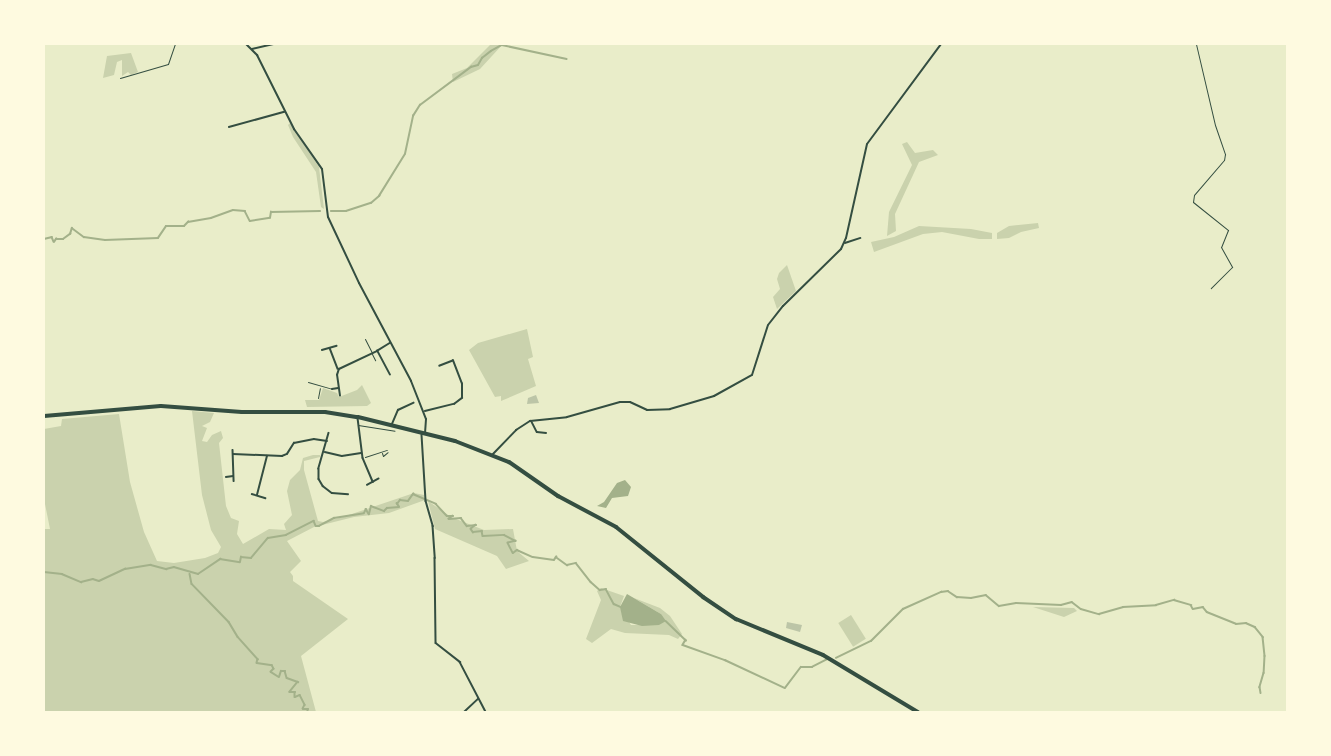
<!DOCTYPE html>
<style>
body{margin:0}
#map{position:relative;width:1331px;height:756px;overflow:hidden;background:#e9edc9;font-family:Barlow,sans-serif}
div>[style]{position:absolute}
[style*='--x']{left:calc(var(--x)*1px);top:calc(var(--y)*1px);width:calc(var(--w)*1px);rotate:calc(var(--a)*1deg)}
.green>*{inset:0;background:#cad2ad;transform-origin:0 0}
.water>*{inset:0;background:#a3b18a}
.stream>*{height:1.5px;margin:-0.75px;padding:0 0.75px;transform-origin:0.75px;border-radius:0.75px;background:#a3b18a}
.building>*{inset:0;background:#bcc5a7}
.service>*{height:1px;margin:-0.5px;padding:0 0.5px;transform-origin:0.5px;border-radius:0.5px;background:#344e41}
.minor>*{height:1.5px;margin:-0.75px;padding:0 0.75px;transform-origin:0.75px;border-radius:0.75px;background:#344e41}
.tertiary>*{height:2px;margin:-1px;padding:0 1px;transform-origin:1px;border-radius:1px;background:#344e41}
.secondary>*{height:2px;margin:-1px;padding:0 1px;transform-origin:1px;border-radius:1px;background:#344e41}
.trunk>*{height:4px;margin:-2px;padding:0 2px;transform-origin:2px;border-radius:2px;background:#344e41}
span{translate:-50% -50%;white-space:nowrap;text-align:center;line-height:1.15;-webkit-text-stroke:4.5px #fefae0;paint-order:stroke}
.frame{position:absolute;inset:0;border:45px solid #fefae0;pointer-events:none}
</style>
<div id="map">
<div class="green">
<i style="clip-path:polygon(491px 44px,503px 44px,480px 69px,453px 82px,452px 74px,467px 68px)"></i>
<i style="clip-path:polygon(131px 53px,138px 72px,131px 75px,128px 72px,122px 76px,122px 60px,117px 62px,114px 75px,103px 78px,107px 56px)"></i>
<i style="clip-path:polygon(290px 123px,319px 167px,324px 209px,321px 207px,316px 172px,293px 137px,288px 125px)"></i>
<i style="clip-path:polygon(907px 142px,915px 153px,933px 150px,938px 155px,919px 162px,895px 214px,896px 231px,887px 236px,889px 212px,912px 165px,902px 144px)"></i>
<i style="clip-path:polygon(1038px 223px,1039px 228px,1021px 232px,1009px 238px,997px 239px,997px 233px,1009px 226px)"></i>
<i style="clip-path:polygon(919px 226px,971px 229px,992px 233px,992px 239px,979px 239px,942px 232px,923px 234px,874px 252px,871px 242px,894px 237px)"></i>
<i style="clip-path:polygon(787px 265px,796px 291px,777px 309px,773px 297px,780px 289px,777px 279px,779px 273px)"></i>
<i style="clip-path:polygon(527px 329px,533px 357px,528px 359px,536px 386px,501px 401px,501px 396px,495px 397px,469px 350px,478px 343px)"></i>
<i style="clip-path:polygon(362px 385px,371px 403px,367px 406px,307px 407px,305px 400px,319px 400px,323px 388px,337px 393px,339px 397px,357px 390px)"></i>
<i style="clip-path:polygon(192px 411px,214px 413px,210px 422px,202px 426px,207px 428px,202px 441px,207px 442px,212px 435px,221px 431px,223px 438px,219px 443px,226px 506px,231px 518px,239px 521px,237px 534px,243px 544px,269px 529px,286px 530px,284px 524px,292px 515px,287px 491px,290px 480px,300px 470px,303px 458px,313px 455px,320px 455px,320px 457px,304px 461px,304px 470px,318px 521px,323px 522px,343px 517px,414px 493px,424px 495px,425px 500px,389px 513px,354px 517px,314px 527px,287px 541px,301px 561px,290px 572px,293px 576px,293px 581px,348px 619px,301px 656px,316px 712px,44px 712px,44px 529px,50px 529px,44px 499px,44px 429px,61px 426px,62px 419px,119px 414px,130px 482px,144px 532px,157px 561px,174px 563px,205px 558px,218px 553px,221px 547px,211px 530px,202px 495px)"></i>
<i style="clip-path:polygon(428px 501px,451px 517px,484px 530px,513px 529px,517px 551px,529px 561px,506px 569px,497px 556px,435px 529px)"></i>
<i style="clip-path:polygon(601px 588px,624px 596px,620px 607px,631px 625px,659px 625px,661px 614px,634px 598px,660px 608px,670px 616px,682px 634px,678px 639px,669px 635px,625px 633px,611px 629px,592px 643px,586px 639px,601px 600px,597px 591px)"></i>
<i style="clip-path:polygon(1033px 607px,1074px 608px,1077px 611px,1064px 617px)"></i>
<i style="left:851px;top:615px;width:28px;height:15px;rotate:58deg"></i>
</div>
<div class="water">
<i style="clip-path:polygon(625px 480px,631px 487px,628px 496px,612px 498px,606px 508px,597px 506px,604px 502px,617px 483px)"></i>
<i style="clip-path:polygon(627px 594px,661px 614px,666px 621px,659px 625px,642px 626px,623px 621px,620px 607px)"></i>
</div>
<div class="stream">
<i style="--x:331;--y:211;--w:15;--a:0"></i>
<i style="--x:346;--y:211;--w:26;--a:-18"></i>
<i style="--x:371;--y:203;--w:11;--a:-41"></i>
<i style="--x:379;--y:196;--w:49;--a:-58.2"></i>
<i style="--x:405;--y:154;--w:39;--a:-78"></i>
<i style="--x:413;--y:116;--w:13;--a:-58"></i>
<i style="--x:420;--y:105;--w:64;--a:-36.7"></i>
<i style="--x:471;--y:67;--w:7;--a:-16"></i>
<i style="--x:478;--y:65;--w:8;--a:-60"></i>
<i style="--x:482;--y:58;--w:11;--a:-38"></i>
<i style="--x:491;--y:51;--w:13;--a:-29"></i>
<i style="--x:502;--y:45;--w:66;--a:12.2"></i>
<i style="--x:44;--y:239;--w:8;--a:-14"></i>
<i style="--x:52;--y:237;--w:5;--a:68"></i>
<i style="--x:54;--y:242;--w:4;--a:-56"></i>
<i style="--x:56;--y:239;--w:7;--a:0"></i>
<i style="--x:63;--y:239;--w:9;--a:-36"></i>
<i style="--x:70;--y:234;--w:6;--a:-72"></i>
<i style="--x:72;--y:228;--w:15;--a:37"></i>
<i style="--x:84;--y:237;--w:21;--a:8"></i>
<i style="--x:105;--y:240;--w:53;--a:-2.2"></i>
<i style="--x:158;--y:238;--w:14;--a:-56"></i>
<i style="--x:166;--y:226;--w:18;--a:0"></i>
<i style="--x:184;--y:226;--w:6;--a:-45"></i>
<i style="--x:188;--y:222;--w:23;--a:-10"></i>
<i style="--x:211;--y:218;--w:23;--a:-20"></i>
<i style="--x:233;--y:210;--w:12;--a:5"></i>
<i style="--x:245;--y:211;--w:11;--a:63"></i>
<i style="--x:250;--y:221;--w:20;--a:-9"></i>
<i style="--x:270;--y:218;--w:6;--a:-81"></i>
<i style="--x:271;--y:212;--w:49;--a:-1.2"></i>
<i style="--x:44;--y:572;--w:18;--a:6"></i>
<i style="--x:62;--y:574;--w:21;--a:23"></i>
<i style="--x:81;--y:582;--w:12;--a:-14"></i>
<i style="--x:93;--y:579;--w:6;--a:18"></i>
<i style="--x:99;--y:581;--w:29;--a:-25"></i>
<i style="--x:125;--y:569;--w:26;--a:-9"></i>
<i style="--x:151;--y:565;--w:16;--a:15"></i>
<i style="--x:166;--y:569;--w:8;--a:-14"></i>
<i style="--x:174;--y:567;--w:25;--a:16"></i>
<i style="--x:198;--y:574;--w:27;--a:-34"></i>
<i style="--x:220;--y:559;--w:20;--a:9"></i>
<i style="--x:240;--y:562;--w:5;--a:-79"></i>
<i style="--x:241;--y:557;--w:10;--a:6"></i>
<i style="--x:251;--y:558;--w:26;--a:-50"></i>
<i style="--x:268;--y:538;--w:18;--a:-9"></i>
<i style="--x:286;--y:535;--w:31;--a:-27"></i>
<i style="--x:314;--y:521;--w:5;--a:68"></i>
<i style="--x:316;--y:526;--w:3;--a:0"></i>
<i style="--x:319;--y:526;--w:17;--a:-28"></i>
<i style="--x:334;--y:518;--w:30;--a:-9"></i>
<i style="--x:364;--y:513;--w:4;--a:-63"></i>
<i style="--x:366;--y:509;--w:6;--a:59"></i>
<i style="--x:369;--y:514;--w:8;--a:-76"></i>
<i style="--x:371;--y:506;--w:14;--a:21"></i>
<i style="--x:384;--y:511;--w:4;--a:-45"></i>
<i style="--x:387;--y:508;--w:12;--a:-5"></i>
<i style="--x:399;--y:507;--w:4;--a:-124"></i>
<i style="--x:397;--y:504;--w:5;--a:-53"></i>
<i style="--x:400;--y:500;--w:8;--a:7"></i>
<i style="--x:408;--y:501;--w:9;--a:-54"></i>
<i style="--x:413;--y:494;--w:25;--a:23"></i>
<i style="--x:436;--y:504;--w:16;--a:47"></i>
<i style="--x:447;--y:516;--w:6;--a:0"></i>
<i style="--x:453;--y:516;--w:5;--a:143"></i>
<i style="--x:449;--y:519;--w:12;--a:-5"></i>
<i style="--x:461;--y:518;--w:10;--a:53"></i>
<i style="--x:467;--y:526;--w:9;--a:-6"></i>
<i style="--x:476;--y:525;--w:6;--a:141"></i>
<i style="--x:471;--y:529;--w:4;--a:56"></i>
<i style="--x:473;--y:532;--w:9;--a:-6"></i>
<i style="--x:482;--y:531;--w:5;--a:79"></i>
<i style="--x:483;--y:536;--w:21;--a:-3"></i>
<i style="--x:504;--y:535;--w:13;--a:27"></i>
<i style="--x:516;--y:541;--w:8;--a:166"></i>
<i style="--x:508;--y:543;--w:11;--a:63"></i>
<i style="--x:513;--y:553;--w:5;--a:-37"></i>
<i style="--x:517;--y:550;--w:17;--a:24"></i>
<i style="--x:533;--y:557;--w:21;--a:8"></i>
<i style="--x:554;--y:560;--w:4;--a:-56"></i>
<i style="--x:556;--y:557;--w:14;--a:36"></i>
<i style="--x:567;--y:565;--w:9;--a:-13"></i>
<i style="--x:576;--y:563;--w:24;--a:52"></i>
<i style="--x:591;--y:582;--w:12;--a:42"></i>
<i style="--x:600;--y:590;--w:6;--a:-9"></i>
<i style="--x:606;--y:589;--w:17;--a:62"></i>
<i style="--x:614;--y:604;--w:8;--a:23"></i>
<i style="--x:190;--y:574;--w:10;--a:79"></i>
<i style="--x:192;--y:584;--w:53;--a:45.8"></i>
<i style="--x:229;--y:622;--w:17;--a:59"></i>
<i style="--x:238;--y:637;--w:30;--a:48"></i>
<i style="--x:258;--y:659;--w:4;--a:104"></i>
<i style="--x:257;--y:663;--w:15;--a:8"></i>
<i style="--x:272;--y:665;--w:4;--a:63"></i>
<i style="--x:274;--y:669;--w:4;--a:135"></i>
<i style="--x:271;--y:672;--w:9;--a:32"></i>
<i style="--x:279;--y:677;--w:6;--a:-72"></i>
<i style="--x:281;--y:671;--w:4;--a:0"></i>
<i style="--x:285;--y:671;--w:7;--a:74"></i>
<i style="--x:287;--y:678;--w:12;--a:20"></i>
<i style="--x:298;--y:682;--w:13;--a:129"></i>
<i style="--x:290;--y:692;--w:5;--a:0"></i>
<i style="--x:295;--y:692;--w:5;--a:90"></i>
<i style="--x:295;--y:697;--w:5;--a:-22"></i>
<i style="--x:300;--y:695;--w:11;--a:63"></i>
<i style="--x:305;--y:705;--w:4;--a:117"></i>
<i style="--x:303;--y:709;--w:5;--a:0"></i>
<i style="--x:308;--y:709;--w:3;--a:90"></i>
<i style="--x:666;--y:621;--w:28;--a:44"></i>
<i style="--x:686;--y:640;--w:6;--a:121"></i>
<i style="--x:683;--y:645;--w:45;--a:19.7"></i>
<i style="--x:725;--y:660;--w:66;--a:25"></i>
<i style="--x:785;--y:688;--w:26;--a:-53"></i>
<i style="--x:801;--y:667;--w:11;--a:0"></i>
<i style="--x:812;--y:667;--w:16;--a:-27"></i>
<i style="--x:836;--y:658;--w:39;--a:-26"></i>
<i style="--x:871;--y:641;--w:45;--a:-45"></i>
<i style="--x:903;--y:609;--w:42;--a:-24.1"></i>
<i style="--x:941;--y:592;--w:7;--a:-8"></i>
<i style="--x:948;--y:591;--w:11;--a:34"></i>
<i style="--x:957;--y:597;--w:14;--a:4"></i>
<i style="--x:971;--y:598;--w:15;--a:-11"></i>
<i style="--x:986;--y:595;--w:17;--a:40"></i>
<i style="--x:999;--y:606;--w:17;--a:-10"></i>
<i style="--x:1016;--y:603;--w:45;--a:2.5"></i>
<i style="--x:1061;--y:605;--w:11;--a:-15"></i>
<i style="--x:1072;--y:602;--w:11;--a:38"></i>
<i style="--x:1081;--y:609;--w:19;--a:16"></i>
<i style="--x:1099;--y:614;--w:25;--a:-16"></i>
<i style="--x:1123;--y:607;--w:33;--a:-3"></i>
<i style="--x:1156;--y:605;--w:19;--a:-16"></i>
<i style="--x:1174;--y:600;--w:18;--a:16"></i>
<i style="--x:1191;--y:605;--w:4;--a:63"></i>
<i style="--x:1193;--y:609;--w:10;--a:-11"></i>
<i style="--x:1203;--y:607;--w:6;--a:51"></i>
<i style="--x:1207;--y:612;--w:31;--a:22"></i>
<i style="--x:1236;--y:624;--w:10;--a:-6"></i>
<i style="--x:1246;--y:623;--w:10;--a:24"></i>
<i style="--x:1255;--y:627;--w:13;--a:51"></i>
<i style="--x:1263;--y:637;--w:19;--a:84"></i>
<i style="--x:1265;--y:656;--w:17;--a:93"></i>
<i style="--x:1264;--y:673;--w:15;--a:106"></i>
<i style="--x:1260;--y:687;--w:6;--a:81"></i>
</div>
<div class="building">
<i style="clip-path:polygon(536px 395px,539px 403px,527px 404px,528px 398px)"></i>
<i style="clip-path:polygon(787px 622px,802px 625px,800px 632px,786px 628px)"></i>
</div>
<div class="service">
<i style="--x:1196;--y:44;--w:83;--a:76.8"></i>
<i style="--x:1215;--y:125;--w:31;--a:71"></i>
<i style="--x:1225;--y:154;--w:6;--a:99"></i>
<i style="--x:1224;--y:160;--w:46;--a:130.6"></i>
<i style="--x:1194;--y:195;--w:7;--a:98"></i>
<i style="--x:1193;--y:202;--w:45;--a:38.7"></i>
<i style="--x:1228;--y:230;--w:18;--a:112"></i>
<i style="--x:1221;--y:247;--w:23;--a:61"></i>
<i style="--x:1232;--y:267;--w:30;--a:135"></i>
<i style="--x:120;--y:78;--w:50;--a:-16.3"></i>
<i style="--x:168;--y:64;--w:21;--a:-71"></i>
<i style="--x:365;--y:339;--w:16;--a:63"></i>
<i style="--x:372;--y:354;--w:7;--a:63"></i>
<i style="--x:308;--y:382;--w:25;--a:16"></i>
<i style="--x:318;--y:398;--w:10;--a:-79"></i>
<i style="--x:358;--y:425;--w:37;--a:9"></i>
<i style="--x:382;--y:453;--w:3;--a:72"></i>
<i style="--x:383;--y:456;--w:6;--a:-39"></i>
<i style="--x:365;--y:457;--w:23;--a:-18"></i>
</div>
<div class="minor">
<i style="--x:229;--y:127;--w:57;--a:-15.3"></i>
<i style="--x:845;--y:243;--w:16;--a:-18"></i>
<i style="--x:330;--y:348;--w:22;--a:69"></i>
<i style="--x:322;--y:350;--w:15;--a:-16"></i>
<i style="--x:390;--y:375;--w:27;--a:-118"></i>
<i style="--x:377;--y:351;--w:15;--a:-32"></i>
<i style="--x:332;--y:389;--w:6;--a:-9"></i>
<i style="--x:340;--y:396;--w:21;--a:-98"></i>
<i style="--x:337;--y:375;--w:6;--a:-72"></i>
<i style="--x:339;--y:369;--w:42;--a:-25.3"></i>
<i style="--x:425;--y:411;--w:30;--a:-14"></i>
<i style="--x:454;--y:404;--w:10;--a:-37"></i>
<i style="--x:462;--y:398;--w:14;--a:-90"></i>
<i style="--x:462;--y:384;--w:25;--a:-111"></i>
<i style="--x:453;--y:361;--w:14;--a:159"></i>
<i style="--x:358;--y:418;--w:40;--a:82.9"></i>
<i style="--x:363;--y:458;--w:26;--a:67"></i>
<i style="--x:532;--y:422;--w:11;--a:63"></i>
<i style="--x:537;--y:432;--w:9;--a:6"></i>
<i style="--x:392;--y:424;--w:15;--a:-67"></i>
<i style="--x:398;--y:410;--w:17;--a:-25"></i>
<i style="--x:329;--y:433;--w:37;--a:106"></i>
<i style="--x:319;--y:469;--w:10;--a:90"></i>
<i style="--x:319;--y:479;--w:8;--a:60"></i>
<i style="--x:323;--y:486;--w:11;--a:38"></i>
<i style="--x:332;--y:493;--w:16;--a:4"></i>
<i style="--x:422;--y:435;--w:66;--a:86.5"></i>
<i style="--x:426;--y:501;--w:26;--a:74"></i>
<i style="--x:433;--y:526;--w:32;--a:86"></i>
<i style="--x:435;--y:558;--w:85;--a:89.3"></i>
<i style="--x:436;--y:643;--w:31;--a:38"></i>
<i style="--x:460;--y:662;--w:56;--a:62.5"></i>
<i style="--x:233;--y:450;--w:31;--a:88"></i>
<i style="--x:325;--y:452;--w:17;--a:13"></i>
<i style="--x:342;--y:456;--w:19;--a:-9"></i>
<i style="--x:233;--y:454;--w:49;--a:2.3"></i>
<i style="--x:282;--y:456;--w:5;--a:-22"></i>
<i style="--x:287;--y:454;--w:13;--a:-58"></i>
<i style="--x:294;--y:443;--w:20;--a:-11"></i>
<i style="--x:314;--y:439;--w:13;--a:9"></i>
<i style="--x:226;--y:477;--w:7;--a:-8"></i>
<i style="--x:367;--y:485;--w:13;--a:-29"></i>
<i style="--x:252;--y:494;--w:14;--a:17"></i>
<i style="--x:257;--y:495;--w:40;--a:-75.6"></i>
<i style="--x:464;--y:712;--w:19;--a:-43"></i>
</div>
<div class="tertiary">
<i style="--x:252;--y:49;--w:22;--a:-13"></i>
<i style="--x:492;--y:455;--w:35;--a:-46"></i>
<i style="--x:516;--y:430;--w:17;--a:-33"></i>
<i style="--x:530;--y:421;--w:37;--a:-6"></i>
<i style="--x:567;--y:417;--w:55;--a:-15.8"></i>
<i style="--x:620;--y:402;--w:10;--a:0"></i>
<i style="--x:630;--y:402;--w:19;--a:25"></i>
<i style="--x:647;--y:410;--w:23;--a:-2"></i>
<i style="--x:670;--y:409;--w:46;--a:-16.5"></i>
<i style="--x:714;--y:396;--w:43;--a:-28.9"></i>
<i style="--x:752;--y:375;--w:52;--a:-72.3"></i>
<i style="--x:768;--y:325;--w:24;--a:-52"></i>
<i style="--x:783;--y:306;--w:81;--a:-44.5"></i>
<i style="--x:841;--y:249;--w:12;--a:-66"></i>
<i style="--x:846;--y:238;--w:96;--a:-77.4"></i>
<i style="--x:867;--y:144;--w:124;--a:-53.5"></i>
</div>
<div class="secondary">
<i style="--x:246;--y:44;--w:16;--a:45"></i>
<i style="--x:257;--y:55;--w:83;--a:63.4"></i>
<i style="--x:294;--y:129;--w:49;--a:55"></i>
<i style="--x:322;--y:169;--w:48;--a:82.9"></i>
<i style="--x:328;--y:217;--w:73;--a:64.8"></i>
<i style="--x:359;--y:283;--w:111;--a:62"></i>
<i style="--x:411;--y:381;--w:41;--a:68.5"></i>
<i style="--x:426;--y:419;--w:13;--a:94"></i>
</div>
<div class="trunk">
<i style="--x:44;--y:416;--w:117;--a:-4.9"></i>
<i style="--x:161;--y:406;--w:81;--a:4.2"></i>
<i style="--x:242;--y:412;--w:83;--a:0"></i>
<i style="--x:325;--y:412;--w:33;--a:9"></i>
<i style="--x:358;--y:417;--w:100;--a:13.9"></i>
<i style="--x:455;--y:441;--w:58;--a:21.3"></i>
<i style="--x:509;--y:462;--w:60;--a:34.8"></i>
<i style="--x:558;--y:496;--w:66;--a:28.1"></i>
<i style="--x:616;--y:527;--w:112;--a:38.8"></i>
<i style="--x:703;--y:597;--w:40;--a:34"></i>
<i style="--x:736;--y:619;--w:94;--a:22.5"></i>
<i style="--x:823;--y:655;--w:111;--a:31"></i>
</div>
<div class="frame"></div>
</div>
